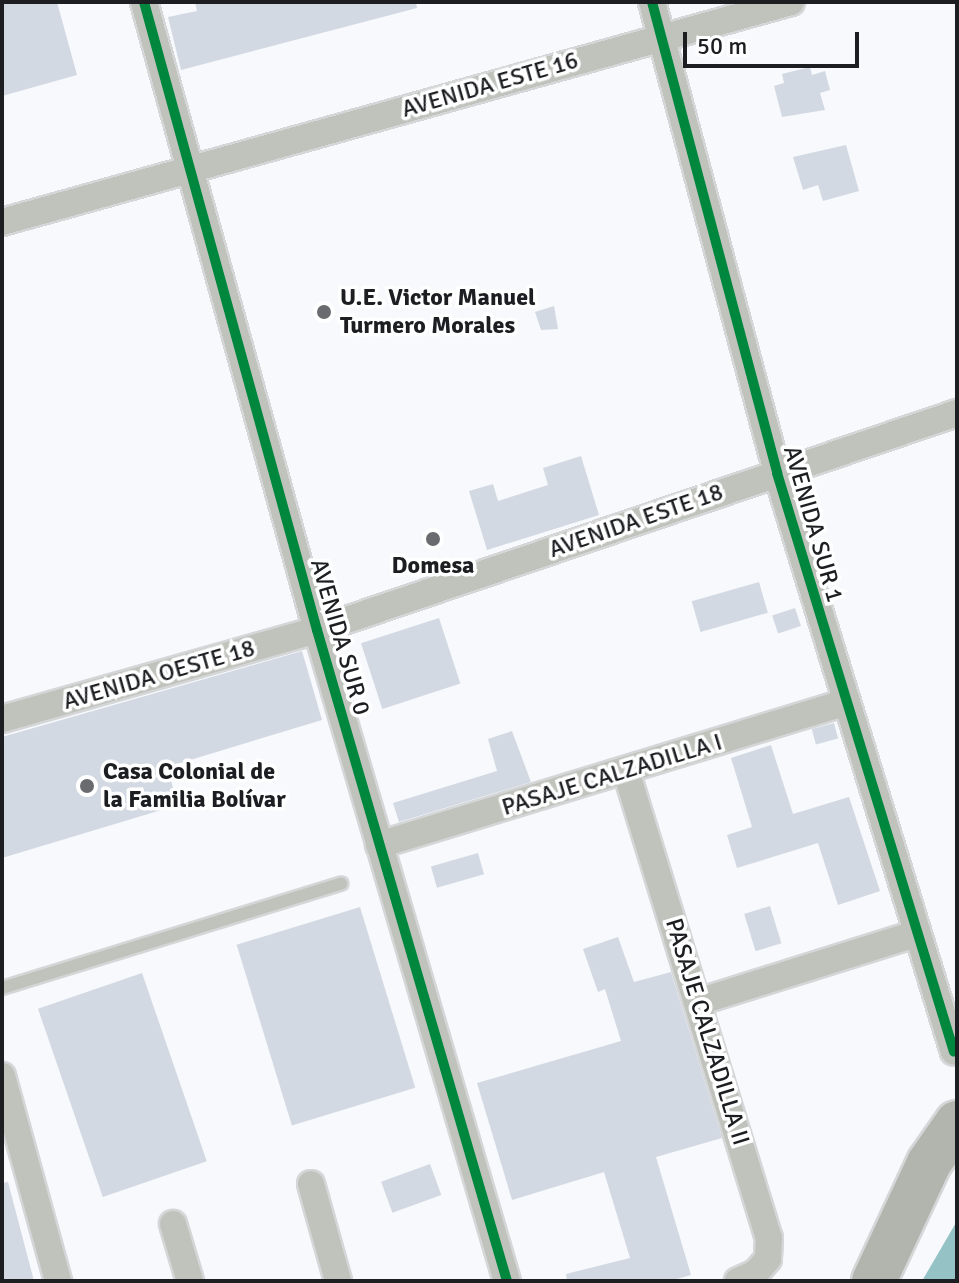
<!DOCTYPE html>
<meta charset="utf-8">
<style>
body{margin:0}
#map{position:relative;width:959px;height:1283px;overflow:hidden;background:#f7f9fc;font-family:Signika,sans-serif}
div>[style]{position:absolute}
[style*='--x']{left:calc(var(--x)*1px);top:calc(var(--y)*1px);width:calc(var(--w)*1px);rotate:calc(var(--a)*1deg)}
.water>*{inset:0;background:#94c2c5}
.building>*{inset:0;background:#d3d9e2;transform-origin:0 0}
.roads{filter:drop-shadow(2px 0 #d5d6d8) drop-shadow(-2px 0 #d5d6d8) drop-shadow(0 2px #d5d6d8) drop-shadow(0 -2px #d5d6d8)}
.lane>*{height:12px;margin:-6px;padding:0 6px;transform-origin:6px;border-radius:6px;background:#c0c2bc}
.street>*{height:26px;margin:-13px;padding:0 13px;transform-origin:13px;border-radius:13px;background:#c0c2bc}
.highway>*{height:44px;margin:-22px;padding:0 22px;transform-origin:22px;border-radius:22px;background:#b2b5ae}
.cycleway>*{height:10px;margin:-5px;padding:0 5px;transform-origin:5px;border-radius:5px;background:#00873e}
.dots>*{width:22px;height:22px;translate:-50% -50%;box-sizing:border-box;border:4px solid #fff;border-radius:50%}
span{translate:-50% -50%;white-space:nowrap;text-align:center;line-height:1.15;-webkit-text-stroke:7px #fff;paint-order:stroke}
.street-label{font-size:24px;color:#1c1e21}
.poi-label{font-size:24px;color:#1c1e21;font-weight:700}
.left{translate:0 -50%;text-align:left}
.frame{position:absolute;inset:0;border:4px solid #1c1e21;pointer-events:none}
.scale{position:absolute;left:683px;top:32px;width:176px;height:36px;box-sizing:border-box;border:4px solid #1c1e21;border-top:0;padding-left:10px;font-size:24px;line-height:28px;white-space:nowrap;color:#1c1e21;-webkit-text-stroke:6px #fff;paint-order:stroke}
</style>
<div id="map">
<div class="water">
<i style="clip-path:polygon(957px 1221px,957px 1281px,922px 1281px)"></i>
</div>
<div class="building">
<i style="clip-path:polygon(2px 2px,57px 2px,77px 75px,2px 96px)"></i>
<i style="clip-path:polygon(195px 2px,416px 2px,417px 8px,181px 70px,168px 17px,197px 11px)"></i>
<i style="clip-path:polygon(810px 67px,812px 75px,825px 71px,830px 90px,820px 93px,825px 110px,782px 117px,774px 86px,784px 83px,782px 74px)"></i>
<i style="clip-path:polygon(846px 145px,859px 191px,823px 201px,818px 185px,803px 190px,793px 157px)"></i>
<i style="clip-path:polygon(554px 306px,558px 329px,541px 330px,535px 312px)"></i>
<i style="clip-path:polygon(581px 456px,599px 515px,487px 550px,469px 491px,493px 484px,498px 501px,548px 485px,543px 468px)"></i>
<i style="left:759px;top:582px;width:32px;height:70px;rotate:74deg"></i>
<i style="left:795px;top:608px;width:19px;height:24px;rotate:72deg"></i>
<i style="left:439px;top:618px;width:69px;height:82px;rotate:72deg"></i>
<i style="clip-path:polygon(302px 651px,322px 720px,167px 767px,178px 805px,2px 858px,2px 737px)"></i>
<i style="left:834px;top:723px;width:16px;height:23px;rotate:75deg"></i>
<i style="clip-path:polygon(512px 731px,531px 782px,399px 822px,393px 803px,497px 771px,488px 739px)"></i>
<i style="clip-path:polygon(771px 745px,793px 814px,849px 797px,880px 891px,838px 905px,818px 843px,737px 868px,727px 835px,752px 827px,731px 758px)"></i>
<i style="left:478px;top:853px;width:22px;height:49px;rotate:74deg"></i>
<i style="left:770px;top:906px;width:39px;height:27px;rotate:73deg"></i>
<i style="left:360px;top:907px;width:189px;height:129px;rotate:73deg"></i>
<i style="clip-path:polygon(618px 937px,634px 982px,671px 972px,722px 1138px,656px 1157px,691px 1275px,670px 1281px,567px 1281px,566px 1274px,630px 1258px,604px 1172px,512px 1200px,477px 1083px,621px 1041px,605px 989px,598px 992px,583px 949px)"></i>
<i style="left:142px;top:973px;width:199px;height:110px;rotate:71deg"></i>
<i style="left:430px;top:1164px;width:33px;height:52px;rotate:70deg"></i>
<i style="clip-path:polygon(8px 1182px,34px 1281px,2px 1281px,2px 1183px)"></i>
</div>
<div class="roads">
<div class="lane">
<i style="--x:2;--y:988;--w:355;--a:-17.1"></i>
</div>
<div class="street">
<i style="--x:144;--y:2;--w:651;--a:74.6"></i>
<i style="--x:317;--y:630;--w:678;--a:73.73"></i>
<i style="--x:652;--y:2;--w:487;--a:75.1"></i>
<i style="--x:777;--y:473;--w:605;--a:73"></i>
<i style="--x:2;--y:222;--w:819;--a:-15.58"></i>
<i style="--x:2;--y:719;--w:327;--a:-15.8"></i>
<i style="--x:317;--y:630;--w:676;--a:-18.73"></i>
<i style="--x:626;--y:771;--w:488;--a:73"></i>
<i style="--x:769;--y:1238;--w:21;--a:93"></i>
<i style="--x:768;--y:1259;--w:18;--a:131"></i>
<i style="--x:756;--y:1273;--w:20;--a:156"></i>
<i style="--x:379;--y:845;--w:486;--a:-17"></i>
<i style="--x:698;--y:1002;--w:227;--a:-17.4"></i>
<i style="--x:2;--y:1076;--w:213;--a:74.7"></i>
<i style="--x:311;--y:1184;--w:101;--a:74.4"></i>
<i style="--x:173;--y:1224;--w:59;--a:73.4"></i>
</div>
<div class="highway">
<i style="--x:874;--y:1281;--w:130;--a:-65"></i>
<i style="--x:929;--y:1163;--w:49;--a:-55"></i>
</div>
</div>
<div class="cycleway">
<i style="--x:144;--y:2;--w:651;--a:74.6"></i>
<i style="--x:317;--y:630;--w:678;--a:73.73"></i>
<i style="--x:652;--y:2;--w:487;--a:75.1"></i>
<i style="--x:777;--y:473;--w:605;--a:73"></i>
</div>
<div class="dots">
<i style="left:324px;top:312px;background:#696b6e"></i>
<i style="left:433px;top:539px;background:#696b6e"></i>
<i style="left:87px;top:786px;background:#696b6e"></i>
</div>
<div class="street-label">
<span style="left:490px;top:85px;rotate:-16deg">AVENIDA ESTE 16</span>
<span style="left:636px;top:521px;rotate:-19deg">AVENIDA ESTE 18</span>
<span style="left:813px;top:524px;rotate:74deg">AVENIDA SUR 1</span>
<span style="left:340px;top:637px;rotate:74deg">AVENIDA SUR 0</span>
<span style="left:159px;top:675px;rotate:-16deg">AVENIDA OESTE 18</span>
<span style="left:612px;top:775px;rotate:-17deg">PASAJE CALZADILLA I</span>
<span style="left:707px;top:1032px;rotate:73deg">PASAJE CALZADILLA II</span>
</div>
<div class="poi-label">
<span class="left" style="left:340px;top:312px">U.E. Victor Manuel<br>Turmero Morales</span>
<span style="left:433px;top:566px">Domesa</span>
<span class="left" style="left:103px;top:786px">Casa Colonial de<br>la Familia Bolívar</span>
</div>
<div class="frame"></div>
<div class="scale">50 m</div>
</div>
